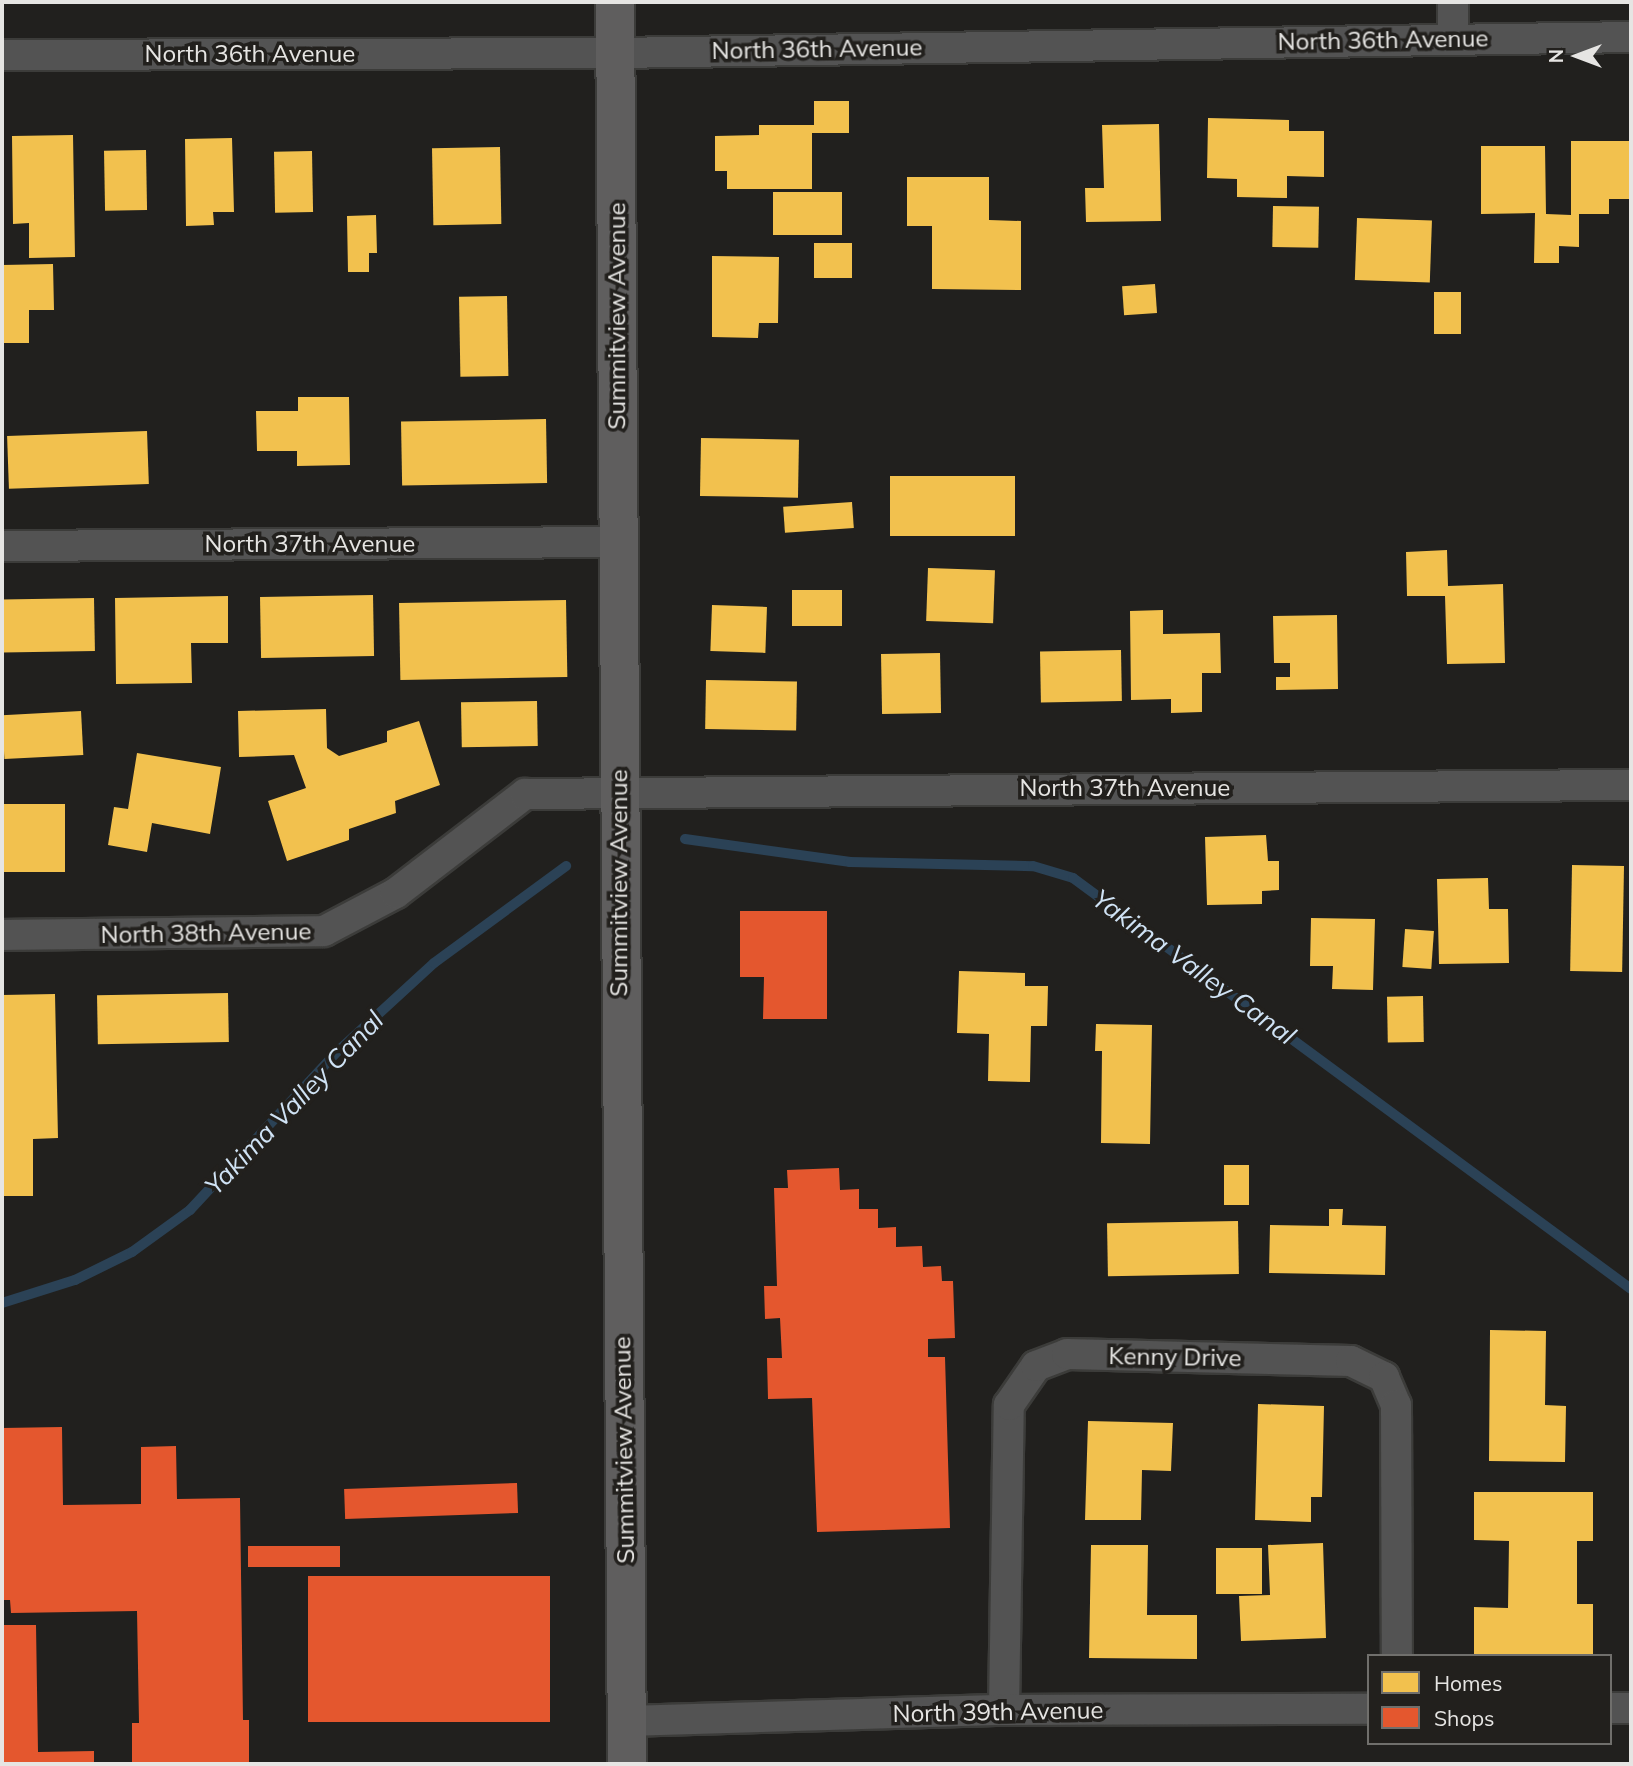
<!DOCTYPE html>
<style>
body{margin:0}
#map{position:relative;width:1633px;height:1766px;overflow:hidden;background:#21201e;font-family:Mulish,sans-serif}
div>[style]{position:absolute}
[style*='--x']{left:calc(var(--x)*1px);top:calc(var(--y)*1px);width:calc(var(--w)*1px);rotate:calc(var(--a)*1deg)}
.homes>*{inset:0;background:#f2c14e;transform-origin:0 0}
.shops>*{inset:0;background:#e4572e;transform-origin:0 0}
.stream>*{height:10px;margin:-5px;padding:0 5px;transform-origin:5px;border-radius:5px;background:#2b4256}
.roads{filter:drop-shadow(2px 0 #3c3c3a) drop-shadow(-2px 0 #3c3c3a) drop-shadow(0 2px #3c3c3a) drop-shadow(0 -2px #3c3c3a)}
.street>*{height:30px;margin:-15px;padding:0 15px;transform-origin:15px;border-radius:15px;background:#535353}
.secondary>*{height:38px;margin:-19px;padding:0 19px;transform-origin:19px;border-radius:19px;background:#5f5e5e}
span{translate:-50% -50%;white-space:nowrap;text-align:center;line-height:1.15;-webkit-text-stroke:7px #22201d;paint-order:stroke}
.street-label{font-size:24px;color:#e6e5e3}
.water-label{font-size:26px;color:#d0e3f5;font-style:italic}
.frame{position:absolute;inset:0;border:4px solid #e6e5e3;pointer-events:none}
.legend{position:absolute;left:1367px;top:1654px;width:245px;height:91px;box-sizing:border-box;background:#22201d;border:2px solid #706f6c;margin:0;padding:9px 12px;list-style:none;font-size:21px;color:#e6e5e3}
.legend li{display:flex;align-items:center;gap:14px;height:35px}
.legend b{width:35px;border:2px solid #706f6c}
.north{position:absolute;left:1542px;top:21px;width:70px;height:70px;-webkit-text-stroke:5px #22201d;paint-order:stroke;rotate:270deg;font-size:19px;font-weight:700;line-height:28px;text-align:center;color:#e6e5e3}
.north::after{content:'';display:block;margin:auto;width:24px;height:32px;background:#e6e5e3;clip-path:polygon(50% 0,100% 100%,50% 72%,0 100%)}
</style>
<div id="map">
<div class="homes">
<i style="clip-path:polygon(814px 101px,849px 101px,849px 133px,812px 133px,812px 189px,727px 189px,727px 171px,715px 171px,715px 136px,759px 135px,759px 125px,814px 125px)"></i>
<i style="clip-path:polygon(1208px 118px,1289px 120px,1289px 131px,1324px 131px,1324px 177px,1287px 176px,1287px 198px,1237px 197px,1237px 179px,1207px 178px)"></i>
<i style="clip-path:polygon(1159px 124px,1161px 221px,1086px 222px,1085px 188px,1104px 188px,1102px 125px)"></i>
<i style="clip-path:polygon(73px 135px,75px 257px,29px 258px,29px 223px,13px 224px,12px 136px)"></i>
<i style="clip-path:polygon(232px 138px,234px 212px,213px 212px,214px 225px,186px 226px,185px 139px)"></i>
<i style="clip-path:polygon(1571px 141px,1629px 141px,1629px 199px,1609px 199px,1609px 214px,1579px 214px,1579px 247px,1559px 246px,1559px 263px,1534px 263px,1535px 213px,1481px 214px,1481px 146px,1545px 146px,1546px 214px,1571px 215px)"></i>
<i style="left:500px;top:147px;width:77px;height:68px;rotate:89deg"></i>
<i style="left:146px;top:150px;width:60px;height:42px;rotate:89deg"></i>
<i style="left:312px;top:151px;width:61px;height:38px;rotate:89deg"></i>
<i style="clip-path:polygon(907px 177px,989px 177px,989px 220px,1021px 221px,1021px 290px,932px 289px,932px 226px,907px 226px)"></i>
<i style="left:773px;top:192px;width:69px;height:43px"></i>
<i style="left:1273px;top:206px;width:46px;height:41px;rotate:1deg"></i>
<i style="clip-path:polygon(376px 215px,377px 253px,369px 253px,369px 272px,348px 272px,347px 216px)"></i>
<i style="left:1357px;top:218px;width:75px;height:62px;rotate:2deg"></i>
<i style="left:814px;top:243px;width:38px;height:35px"></i>
<i style="clip-path:polygon(712px 256px,779px 257px,778px 323px,759px 323px,758px 338px,712px 337px)"></i>
<i style="clip-path:polygon(53px 264px,54px 310px,29px 310px,29px 343px,4px 343px,2px 265px)"></i>
<i style="left:1155px;top:284px;width:29px;height:33px;rotate:86deg"></i>
<i style="left:1434px;top:292px;width:27px;height:42px"></i>
<i style="left:507px;top:296px;width:80px;height:48px;rotate:89deg"></i>
<i style="clip-path:polygon(298px 397px,349px 397px,350px 465px,297px 466px,297px 451px,257px 451px,256px 411px,298px 411px)"></i>
<i style="left:546px;top:419px;width:64px;height:145px;rotate:89deg"></i>
<i style="left:147px;top:431px;width:53px;height:140px;rotate:88deg"></i>
<i style="left:701px;top:438px;width:98px;height:58px;rotate:1deg"></i>
<i style="left:890px;top:476px;width:125px;height:60px"></i>
<i style="left:852px;top:502px;width:26px;height:69px;rotate:86deg"></i>
<i style="clip-path:polygon(1447px 550px,1448px 586px,1503px 584px,1505px 663px,1447px 664px,1445px 596px,1407px 596px,1406px 552px)"></i>
<i style="left:928px;top:568px;width:67px;height:53px;rotate:2deg"></i>
<i style="left:792px;top:590px;width:50px;height:36px"></i>
<i style="left:373px;top:595px;width:61px;height:113px;rotate:89deg"></i>
<i style="clip-path:polygon(228px 596px,228px 643px,191px 643px,192px 683px,116px 684px,115px 598px)"></i>
<i style="left:94px;top:598px;width:53px;height:92px;rotate:89deg"></i>
<i style="left:566px;top:600px;width:77px;height:167px;rotate:89deg"></i>
<i style="left:712px;top:605px;width:55px;height:46px;rotate:2deg"></i>
<i style="clip-path:polygon(1163px 610px,1163px 634px,1220px 633px,1221px 673px,1202px 673px,1202px 712px,1171px 713px,1171px 699px,1131px 700px,1130px 611px)"></i>
<i style="clip-path:polygon(1337px 615px,1338px 689px,1276px 690px,1276px 677px,1290px 677px,1290px 663px,1274px 663px,1273px 616px)"></i>
<i style="left:1121px;top:650px;width:51px;height:81px;rotate:89deg"></i>
<i style="left:940px;top:653px;width:60px;height:59px;rotate:89deg"></i>
<i style="left:706px;top:680px;width:91px;height:49px;rotate:1deg"></i>
<i style="left:537px;top:701px;width:45px;height:76px;rotate:89deg"></i>
<i style="clip-path:polygon(326px 709px,327px 748px,339px 756px,387px 742px,387px 731px,419px 721px,440px 785px,395px 801px,396px 813px,349px 829px,349px 840px,287px 861px,268px 801px,306px 788px,294px 755px,239px 757px,238px 711px)"></i>
<i style="left:81px;top:711px;width:44px;height:79px;rotate:87deg"></i>
<i style="clip-path:polygon(137px 753px,221px 767px,210px 834px,152px 823px,147px 852px,108px 845px,114px 807px,128px 809px)"></i>
<i style="left:65px;top:804px;width:68px;height:63px;rotate:90deg"></i>
<i style="clip-path:polygon(1266px 835px,1268px 861px,1279px 861px,1279px 890px,1262px 891px,1262px 904px,1207px 905px,1205px 837px)"></i>
<i style="left:1624px;top:866px;width:106px;height:52px;rotate:91deg"></i>
<i style="clip-path:polygon(1488px 878px,1489px 909px,1508px 909px,1509px 963px,1439px 964px,1437px 879px)"></i>
<i style="clip-path:polygon(1311px 918px,1375px 919px,1373px 990px,1332px 989px,1333px 966px,1310px 966px)"></i>
<i style="left:1405px;top:929px;width:29px;height:38px;rotate:4deg"></i>
<i style="clip-path:polygon(959px 971px,1025px 973px,1025px 986px,1048px 986px,1047px 1026px,1031px 1026px,1030px 1082px,988px 1081px,989px 1034px,957px 1033px)"></i>
<i style="left:228px;top:993px;width:49px;height:131px;rotate:89deg"></i>
<i style="clip-path:polygon(55px 994px,58px 1138px,33px 1139px,33px 1196px,2px 1196px,2px 995px)"></i>
<i style="left:1423px;top:996px;width:46px;height:36px;rotate:89deg"></i>
<i style="clip-path:polygon(1096px 1024px,1152px 1025px,1150px 1144px,1101px 1143px,1102px 1051px,1095px 1051px)"></i>
<i style="left:1249px;top:1165px;width:40px;height:25px;rotate:90deg"></i>
<i style="clip-path:polygon(1329px 1209px,1343px 1209px,1342px 1225px,1386px 1226px,1385px 1275px,1269px 1273px,1270px 1225px,1329px 1226px)"></i>
<i style="left:1238px;top:1221px;width:53px;height:131px;rotate:89deg"></i>
<i style="clip-path:polygon(1490px 1330px,1546px 1331px,1545px 1405px,1566px 1406px,1565px 1462px,1489px 1461px)"></i>
<i style="clip-path:polygon(1258px 1404px,1324px 1406px,1322px 1497px,1311px 1497px,1311px 1522px,1255px 1520px)"></i>
<i style="clip-path:polygon(1088px 1421px,1173px 1423px,1171px 1471px,1142px 1470px,1141px 1520px,1085px 1520px)"></i>
<i style="clip-path:polygon(1474px 1492px,1593px 1492px,1593px 1541px,1577px 1541px,1577px 1604px,1593px 1604px,1593px 1655px,1474px 1655px,1474px 1607px,1508px 1608px,1509px 1541px,1474px 1540px)"></i>
<i style="clip-path:polygon(1323px 1543px,1326px 1638px,1241px 1641px,1239px 1596px,1270px 1595px,1268px 1545px)"></i>
<i style="clip-path:polygon(1091px 1545px,1148px 1545px,1147px 1615px,1197px 1615px,1197px 1659px,1089px 1658px)"></i>
<i style="left:1216px;top:1548px;width:46px;height:46px"></i>
</div>
<div class="shops">
<i style="clip-path:polygon(740px 911px,827px 911px,827px 1019px,763px 1019px,764px 977px,740px 977px)"></i>
<i style="clip-path:polygon(839px 1168px,840px 1190px,859px 1189px,859px 1209px,878px 1209px,878px 1228px,896px 1227px,896px 1247px,922px 1246px,923px 1267px,941px 1266px,942px 1281px,953px 1281px,955px 1338px,928px 1339px,928px 1357px,945px 1357px,950px 1528px,817px 1532px,812px 1398px,768px 1399px,767px 1358px,782px 1358px,780px 1318px,765px 1319px,764px 1286px,777px 1286px,774px 1188px,788px 1188px,787px 1170px)"></i>
<i style="clip-path:polygon(62px 1427px,63px 1505px,141px 1504px,141px 1447px,176px 1446px,177px 1499px,240px 1498px,243px 1720px,249px 1720px,249px 1764px,132px 1764px,132px 1723px,139px 1723px,137px 1611px,11px 1613px,10px 1600px,2px 1600px,2px 1428px)"></i>
<i style="left:517px;top:1483px;width:30px;height:173px;rotate:88deg"></i>
<i style="left:340px;top:1546px;width:21px;height:92px;rotate:90deg"></i>
<i style="left:550px;top:1576px;width:146px;height:242px;rotate:90deg"></i>
<i style="clip-path:polygon(2px 1625px,36px 1625px,38px 1752px,94px 1751px,94px 1762px,112px 1764px,2px 1764px)"></i>
</div>
<div class="stream">
<i style="--x:685;--y:839;--w:167;--a:7.9"></i>
<i style="--x:850;--y:862;--w:183;--a:1.3"></i>
<i style="--x:1033;--y:866;--w:42;--a:16.7"></i>
<i style="--x:1073;--y:878;--w:693;--a:36.37"></i>
<i style="--x:2;--y:1303;--w:77;--a:-17.5"></i>
<i style="--x:75;--y:1280;--w:64;--a:-26.2"></i>
<i style="--x:132;--y:1252;--w:72;--a:-35.9"></i>
<i style="--x:190;--y:1210;--w:217;--a:-47.1"></i>
<i style="--x:338;--y:1051;--w:130;--a:-42.5"></i>
<i style="--x:434;--y:963;--w:164;--a:-36.3"></i>
</div>
<div class="roads">
<div class="street">
<i style="--x:1453;--y:2;--w:37;--a:90"></i>
<i style="--x:2;--y:55;--w:614;--a:-0.19"></i>
<i style="--x:616;--y:53;--w:1015;--a:-0.9"></i>
<i style="--x:2;--y:546;--w:617;--a:-0.37"></i>
<i style="--x:2;--y:935;--w:322;--a:-0.7"></i>
<i style="--x:324;--y:931;--w:81;--a:-27.8"></i>
<i style="--x:396;--y:893;--w:163;--a:-37.5"></i>
<i style="--x:525;--y:794;--w:1106;--a:-0.47"></i>
<i style="--x:1610;--y:1708;--w:21;--a:0"></i>
<i style="--x:1004;--y:1710;--w:305;--a:-89.1"></i>
<i style="--x:1009;--y:1405;--w:47;--a:-55.3"></i>
<i style="--x:1036;--y:1366;--w:33;--a:-21"></i>
<i style="--x:1067;--y:1354;--w:284;--a:1.4"></i>
<i style="--x:1351;--y:1361;--w:37;--a:26"></i>
<i style="--x:1384;--y:1377;--w:30;--a:67"></i>
<i style="--x:1396;--y:1405;--w:251;--a:89.8"></i>
<i style="--x:627;--y:1721;--w:377;--a:-1.7"></i>
<i style="--x:1004;--y:1710;--w:365;--a:-0.2"></i>
</div>
<div class="secondary">
<i style="--x:615;--y:2;--w:1762;--a:89.61"></i>
</div>
</div>
<div class="street-label">
<span style="left:1383px;top:40px;rotate:-1deg">North 36th Avenue</span>
<span style="left:817px;top:49px;rotate:-1deg">North 36th Avenue</span>
<span style="left:250px;top:54px">North 36th Avenue</span>
<span style="left:617px;top:316px;rotate:-90deg">Summitview Avenue</span>
<span style="left:310px;top:544px">North 37th Avenue</span>
<span style="left:1125px;top:788px">North 37th Avenue</span>
<span style="left:619px;top:883px;rotate:-90deg">Summitview Avenue</span>
<span style="left:206px;top:933px;rotate:-1deg">North 38th Avenue</span>
<span style="left:1175px;top:1357px;rotate:1deg">Kenny Drive</span>
<span style="left:624px;top:1450px;rotate:-91deg">Summitview Avenue</span>
<span style="left:998px;top:1712px;rotate:-1deg">North 39th Avenue</span>
</div>
<div class="water-label">
<span style="left:1194px;top:967px;rotate:36deg">Yakima Valley Canal</span>
<span style="left:294px;top:1103px;rotate:-46deg">Yakima Valley Canal</span>
</div>
<div class="frame"></div>
<ul class="legend">
<li><b style="height:19px;background:#f2c14e"></b>Homes</li>
<li><b style="height:19px;background:#e4572e"></b>Shops</li>
</ul>
<div class="north">N</div>
</div>
